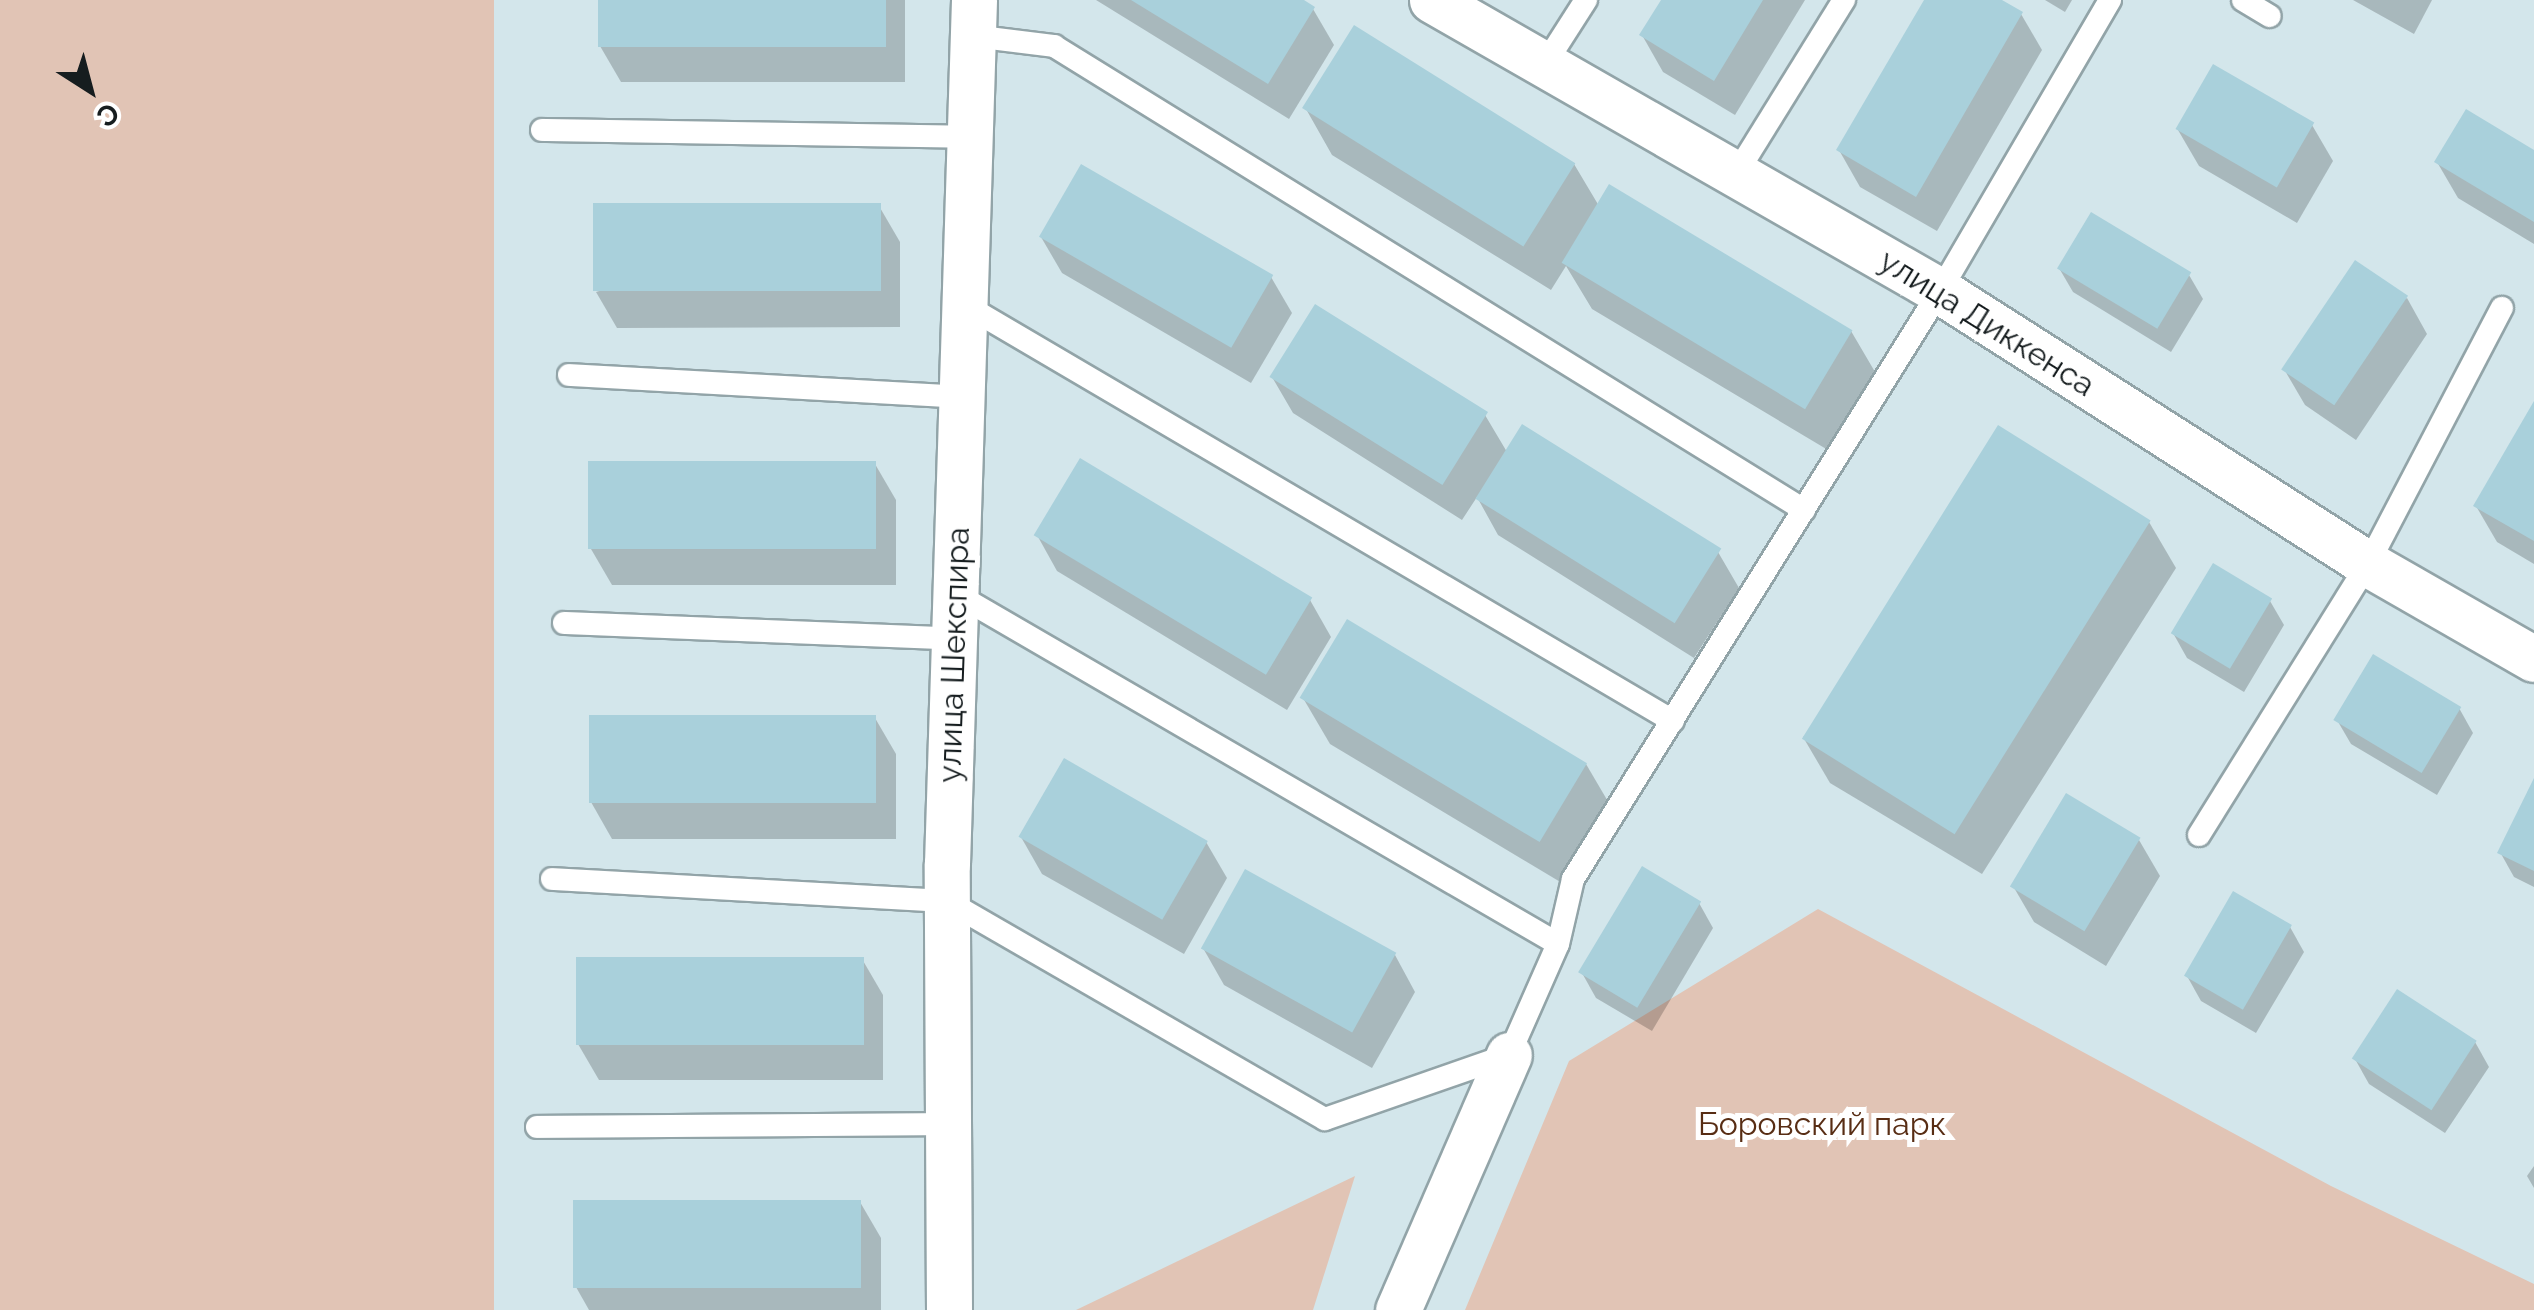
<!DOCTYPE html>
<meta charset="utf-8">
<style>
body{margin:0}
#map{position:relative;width:2534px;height:1310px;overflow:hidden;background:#d3e6eb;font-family:Raleway,sans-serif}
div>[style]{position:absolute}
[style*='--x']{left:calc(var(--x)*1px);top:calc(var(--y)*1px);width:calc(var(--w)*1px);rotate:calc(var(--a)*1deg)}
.green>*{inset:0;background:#e1c4b5;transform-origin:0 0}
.shadow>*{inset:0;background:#0003}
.building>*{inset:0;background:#a9d0db;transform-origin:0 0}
.roads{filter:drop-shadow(2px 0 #92a4a8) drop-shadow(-2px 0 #92a4a8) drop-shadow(0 2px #92a4a8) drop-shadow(0 -2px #92a4a8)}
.lane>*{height:22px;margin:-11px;padding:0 11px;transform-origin:11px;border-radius:11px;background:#fff}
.street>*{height:45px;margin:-22.5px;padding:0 22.5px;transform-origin:22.5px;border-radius:22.5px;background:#fff}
span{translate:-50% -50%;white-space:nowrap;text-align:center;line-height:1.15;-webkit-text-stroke:10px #fff;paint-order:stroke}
.street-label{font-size:32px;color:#161d1f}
.park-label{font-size:32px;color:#582d14}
.north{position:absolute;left:40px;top:40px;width:100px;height:100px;-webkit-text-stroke:8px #fff;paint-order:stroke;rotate:144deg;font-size:28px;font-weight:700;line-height:40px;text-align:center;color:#161d1f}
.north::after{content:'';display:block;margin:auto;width:35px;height:45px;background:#161d1f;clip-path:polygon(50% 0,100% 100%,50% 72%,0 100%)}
</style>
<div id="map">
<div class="green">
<i style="left:0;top:0;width:494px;height:1310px"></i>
<i style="clip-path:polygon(1818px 909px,2331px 1186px,2534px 1284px,2534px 1310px,1465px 1310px,1569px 1061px)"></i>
<i style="clip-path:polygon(1355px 1176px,1313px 1310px,1076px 1310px)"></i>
</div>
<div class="shadow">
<i style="clip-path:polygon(600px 0,905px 0,905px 82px,621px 82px,600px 46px)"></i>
<i style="clip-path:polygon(1096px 0,1299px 0,1313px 9px,1334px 45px,1289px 119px)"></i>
<i style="clip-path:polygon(1664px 0,1805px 0,1735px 115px,1663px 72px,1642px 35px)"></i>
<i style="clip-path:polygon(1927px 0,1997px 0,2021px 14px,2042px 50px,1937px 231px,1860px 187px,1839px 150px)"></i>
<i style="clip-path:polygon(2045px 0,2072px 0,2065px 12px)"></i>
<i style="clip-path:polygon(2353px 0,2432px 0,2414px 34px)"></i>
<i style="clip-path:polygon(1306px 109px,1574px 164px,1599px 206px,1851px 331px,1878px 377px,1833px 453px,1592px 309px,1566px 266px,1551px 290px,1332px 155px)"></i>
<i style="clip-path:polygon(2312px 125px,2333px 161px,2297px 223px,2199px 166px,2178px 130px)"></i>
<i style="clip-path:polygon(2534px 153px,2534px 244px,2458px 198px,2437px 162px)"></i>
<i style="clip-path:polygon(879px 206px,900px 242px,900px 327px,617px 328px,596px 292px)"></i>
<i style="clip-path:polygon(1041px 237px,1271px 277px,1292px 313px,1251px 383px,1062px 273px)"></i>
<i style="clip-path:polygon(2059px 268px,2189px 275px,2203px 299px,2171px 352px,2073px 292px)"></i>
<i style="clip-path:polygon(2407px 298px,2427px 334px,2356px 440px,2305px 405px,2284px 369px)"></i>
<i style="clip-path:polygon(1272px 377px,1485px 415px,1507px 452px,1718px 552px,1739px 588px,1694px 658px,1498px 535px,1477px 497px,1462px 520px,1293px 413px)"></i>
<i style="clip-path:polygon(2534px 406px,2534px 564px,2497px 542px,2476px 506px)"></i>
<i style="clip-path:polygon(875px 464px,896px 500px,896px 585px,612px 585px,591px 549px)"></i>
<i style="clip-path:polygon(2149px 522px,2176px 568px,1982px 874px,1830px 783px,1803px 737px)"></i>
<i style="clip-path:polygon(1037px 535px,1310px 600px,1331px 637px,1287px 710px,1057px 571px)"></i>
<i style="clip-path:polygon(2270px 601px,2284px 625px,2244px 692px,2187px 658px,2173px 633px)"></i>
<i style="clip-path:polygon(1303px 698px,1586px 764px,1613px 810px,1567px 886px,1330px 744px)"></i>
<i style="clip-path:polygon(2459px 708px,2473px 733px,2437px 795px,2351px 744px,2337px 720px)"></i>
<i style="clip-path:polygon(875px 718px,896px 754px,896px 839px,612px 839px,591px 802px)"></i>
<i style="clip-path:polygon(2534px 783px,2534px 887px,2514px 877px,2500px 852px)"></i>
<i style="clip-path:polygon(1021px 837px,1206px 842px,1227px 878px,1184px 954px,1042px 874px)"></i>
<i style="clip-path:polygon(2139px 840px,2160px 876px,2106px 966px,2034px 922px,2013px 886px)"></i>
<i style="clip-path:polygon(1699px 903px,1713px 928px,1652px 1031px,1596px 998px,1582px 973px)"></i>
<i style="clip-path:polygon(2290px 927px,2304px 952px,2256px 1033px,2201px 1001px,2187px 976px)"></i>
<i style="clip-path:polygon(1203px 948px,1395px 955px,1415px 992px,1372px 1068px,1224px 985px)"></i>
<i style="clip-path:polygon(862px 959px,883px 995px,883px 1080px,599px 1080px,578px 1044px)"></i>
<i style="clip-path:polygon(2475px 1042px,2489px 1067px,2445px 1133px,2369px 1084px,2355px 1059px)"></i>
<i style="clip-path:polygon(2534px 1166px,2534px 1188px,2527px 1176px)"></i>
<i style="clip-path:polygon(860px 1202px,881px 1238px,881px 1310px,589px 1310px,576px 1287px)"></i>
</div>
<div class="building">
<i style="left:598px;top:0;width:288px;height:47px"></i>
<i style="clip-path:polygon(1131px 0,1304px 0,1315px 7px,1268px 84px)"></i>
<i style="clip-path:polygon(1661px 0,1763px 0,1714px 81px,1639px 35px)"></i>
<i style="clip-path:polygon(1924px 0,2002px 0,2023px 12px,1916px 197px,1836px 150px)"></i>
<i style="left:1354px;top:25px;width:261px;height:98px;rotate:32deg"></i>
<i style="left:2213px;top:64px;width:117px;height:75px;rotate:30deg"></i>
<i style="clip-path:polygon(2466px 109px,2534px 150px,2534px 222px,2434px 162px)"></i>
<i style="left:1081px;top:164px;width:222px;height:84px;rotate:30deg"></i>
<i style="left:1609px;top:184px;width:284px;height:92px;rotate:31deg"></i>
<i style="left:881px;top:203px;width:88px;height:288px;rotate:90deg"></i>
<i style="left:2091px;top:212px;width:117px;height:66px;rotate:31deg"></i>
<i style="left:2355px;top:260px;width:64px;height:132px;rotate:34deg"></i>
<i style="left:1315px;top:304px;width:204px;height:86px;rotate:32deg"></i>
<i style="clip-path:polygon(2534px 401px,2534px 541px,2473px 506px)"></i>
<i style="left:1522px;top:424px;width:235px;height:88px;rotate:32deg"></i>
<i style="left:1998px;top:425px;width:180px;height:370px;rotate:32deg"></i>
<i style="left:1080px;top:458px;width:271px;height:90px;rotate:31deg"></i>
<i style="left:876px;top:461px;width:88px;height:288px;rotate:90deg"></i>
<i style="left:2213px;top:563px;width:69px;height:82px;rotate:31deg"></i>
<i style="left:1347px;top:619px;width:280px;height:92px;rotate:31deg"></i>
<i style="left:2373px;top:654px;width:103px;height:77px;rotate:31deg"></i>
<i style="left:589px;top:715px;width:287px;height:88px"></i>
<i style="left:1064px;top:758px;width:166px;height:91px;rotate:30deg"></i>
<i style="clip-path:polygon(2534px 778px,2534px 871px,2497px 853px)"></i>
<i style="left:2066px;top:793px;width:87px;height:109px;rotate:31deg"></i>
<i style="left:1642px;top:866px;width:69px;height:124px;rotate:31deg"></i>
<i style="left:1245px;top:869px;width:173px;height:91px;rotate:29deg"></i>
<i style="left:2233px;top:891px;width:68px;height:98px;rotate:30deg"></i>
<i style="left:576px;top:957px;width:288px;height:88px"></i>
<i style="left:2397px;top:989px;width:95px;height:83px;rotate:33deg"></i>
<i style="left:573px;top:1200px;width:288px;height:88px"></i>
</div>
<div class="roads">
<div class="lane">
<i style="--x:2243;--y:0;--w:31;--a:31"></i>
<i style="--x:973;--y:36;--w:82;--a:7"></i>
<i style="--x:1054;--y:46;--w:882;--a:31.74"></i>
<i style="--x:1545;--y:64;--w:76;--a:-57.4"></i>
<i style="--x:542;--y:130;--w:428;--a:0.9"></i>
<i style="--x:1736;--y:174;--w:205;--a:-58.2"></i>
<i style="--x:965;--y:305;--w:821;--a:30.44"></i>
<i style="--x:569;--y:375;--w:394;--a:3.2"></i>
<i style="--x:956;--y:594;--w:696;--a:30.17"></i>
<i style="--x:564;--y:623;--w:390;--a:2.3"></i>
<i style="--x:2199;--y:835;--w:319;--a:-58.1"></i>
<i style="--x:2368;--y:564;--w:289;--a:-62.4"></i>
<i style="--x:552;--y:879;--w:396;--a:3.2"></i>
<i style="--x:947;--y:901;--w:436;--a:30"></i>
<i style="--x:1325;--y:1119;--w:195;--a:-19.2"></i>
<i style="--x:1509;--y:1055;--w:121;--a:-66.2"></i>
<i style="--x:1558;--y:944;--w:67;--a:-77"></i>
<i style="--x:1573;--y:879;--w:693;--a:-58.03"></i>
<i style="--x:1940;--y:291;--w:337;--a:-59.7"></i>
<i style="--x:537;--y:1127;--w:411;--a:-0.4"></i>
</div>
<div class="street">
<i style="--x:1432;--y:0;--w:585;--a:29.81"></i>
<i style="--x:1940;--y:291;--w:508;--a:32.53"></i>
<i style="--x:2368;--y:564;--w:191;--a:29.8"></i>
<i style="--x:949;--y:1310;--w:446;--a:-90.3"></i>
<i style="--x:947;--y:864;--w:864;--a:-88.21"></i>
<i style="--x:1398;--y:1310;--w:278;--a:-66.5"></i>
</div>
</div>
<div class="street-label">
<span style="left:1987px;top:323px;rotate:32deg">улица Диккенса</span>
<span style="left:954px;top:655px;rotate:-88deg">улица Шекспира</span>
</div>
<div class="park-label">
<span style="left:1822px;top:1124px">Боровский парк</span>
</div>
<div class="north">С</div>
</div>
